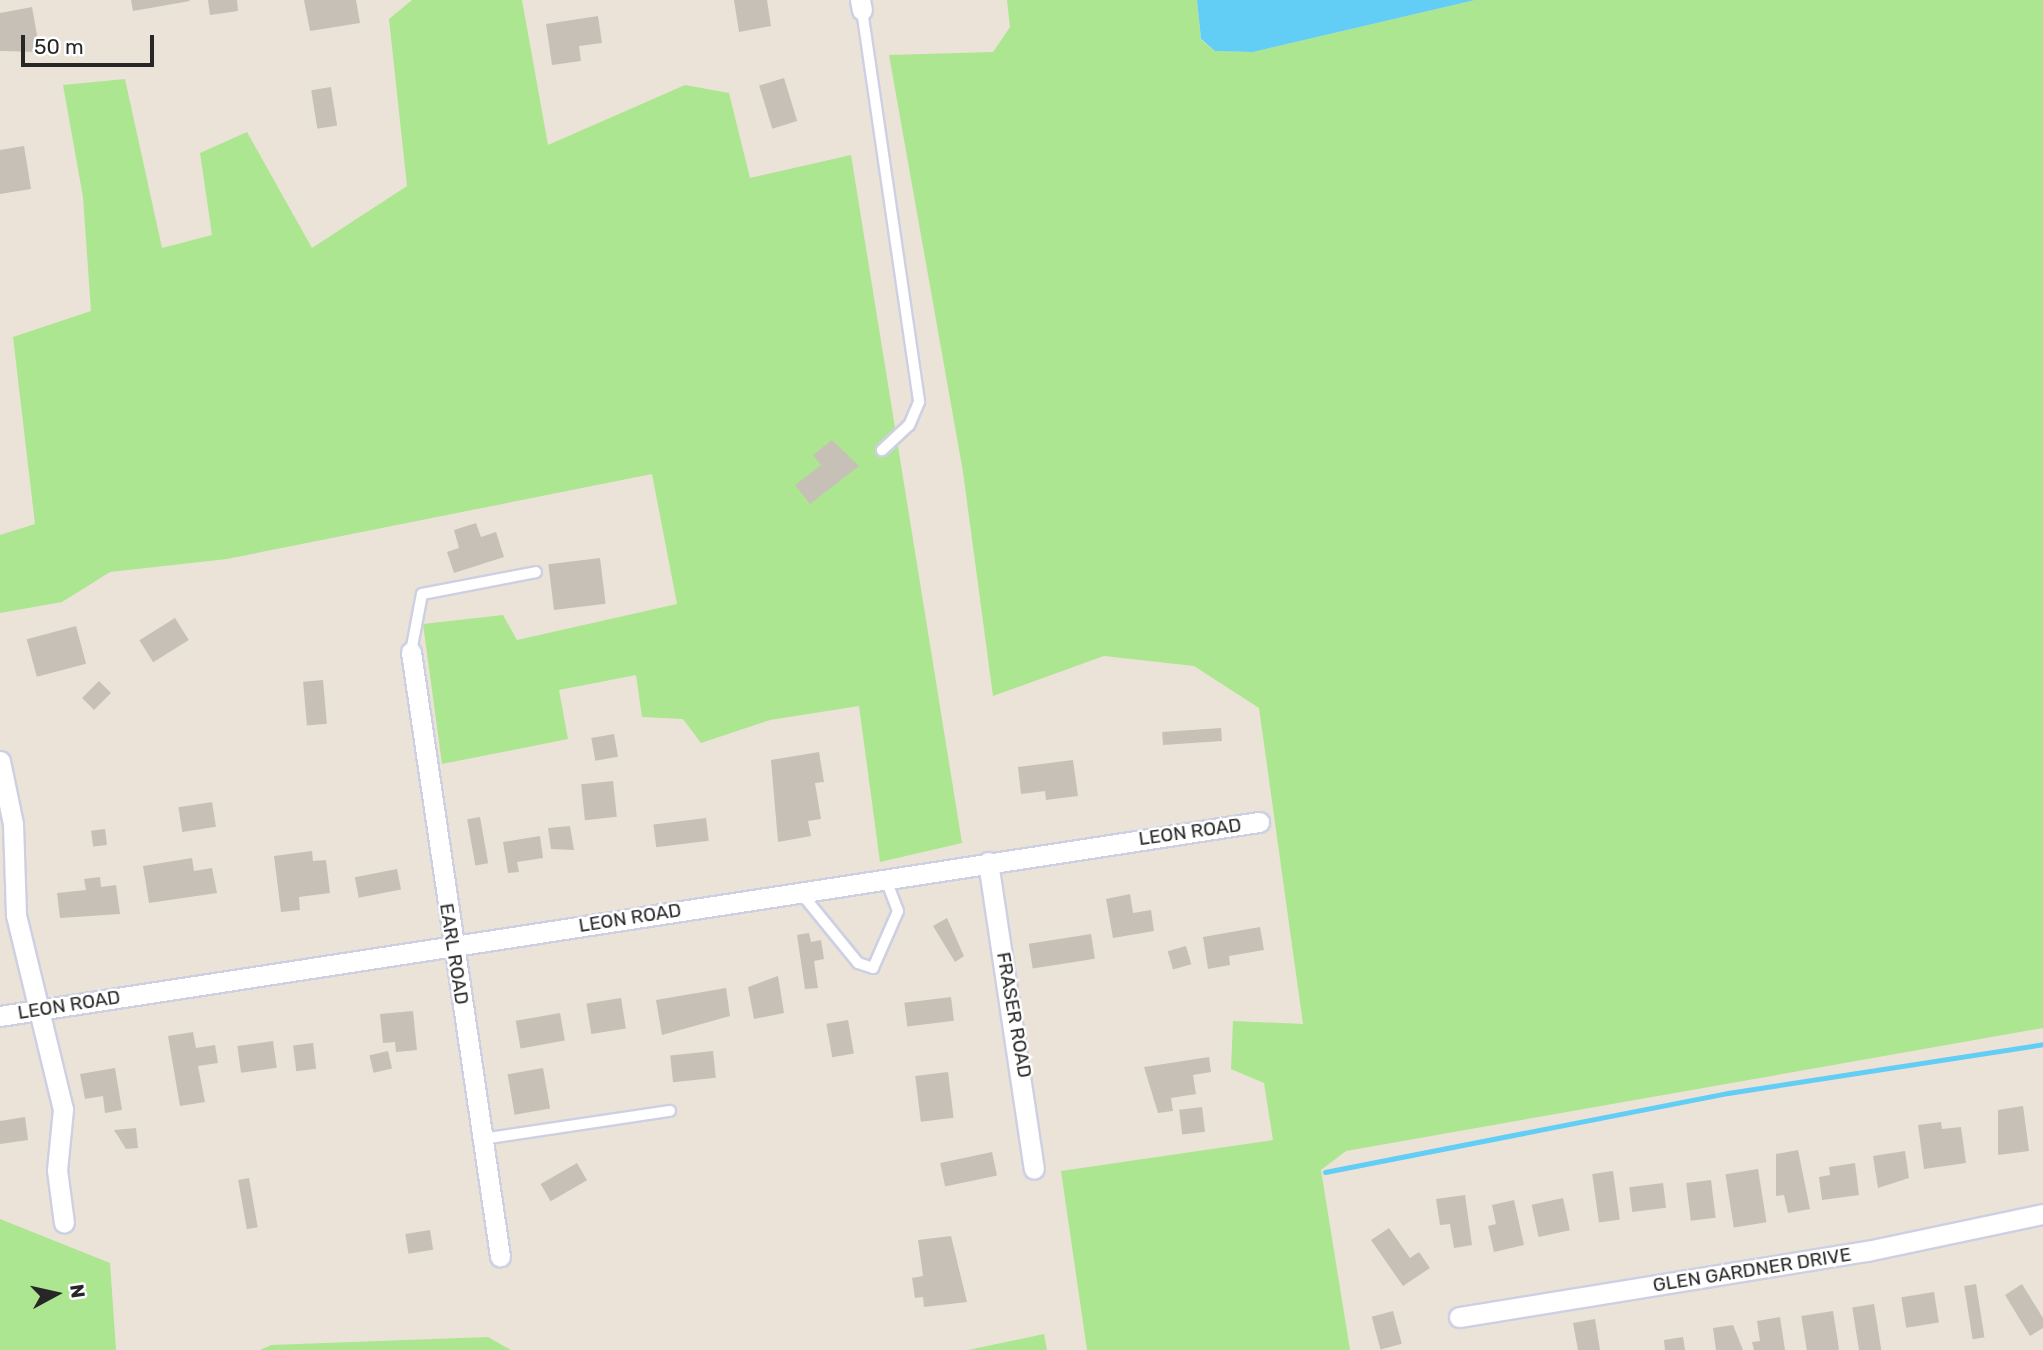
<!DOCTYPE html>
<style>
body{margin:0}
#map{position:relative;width:2043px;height:1350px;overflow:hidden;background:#ebe3d7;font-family:Rubik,sans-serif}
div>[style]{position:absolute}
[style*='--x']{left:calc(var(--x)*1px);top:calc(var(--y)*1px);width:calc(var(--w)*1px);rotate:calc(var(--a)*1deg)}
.green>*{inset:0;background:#ace690}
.water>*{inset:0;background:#62cdf5}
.stream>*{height:5px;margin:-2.5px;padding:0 2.5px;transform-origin:2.5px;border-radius:2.5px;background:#62cdf5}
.building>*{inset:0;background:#c6c0b7;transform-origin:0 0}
.roads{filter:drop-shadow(2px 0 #cdd0e2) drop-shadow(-2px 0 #cdd0e2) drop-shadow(0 2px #cdd0e2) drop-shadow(0 -2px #cdd0e2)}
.lane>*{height:10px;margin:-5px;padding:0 5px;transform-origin:5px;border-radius:5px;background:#fff}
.street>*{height:19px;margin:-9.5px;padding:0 9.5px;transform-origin:9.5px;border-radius:9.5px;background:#fff}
span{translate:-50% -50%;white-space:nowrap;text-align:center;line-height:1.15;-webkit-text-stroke:5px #fff;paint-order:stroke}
.street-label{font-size:19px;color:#272727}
.north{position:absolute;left:21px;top:1259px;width:70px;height:70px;-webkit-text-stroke:5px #fff;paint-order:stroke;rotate:82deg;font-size:19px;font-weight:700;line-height:28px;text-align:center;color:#272727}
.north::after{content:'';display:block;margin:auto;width:24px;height:32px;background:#272727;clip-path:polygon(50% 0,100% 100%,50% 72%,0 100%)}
.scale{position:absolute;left:21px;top:35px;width:133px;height:32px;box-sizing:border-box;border:4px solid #272727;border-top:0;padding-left:9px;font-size:21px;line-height:24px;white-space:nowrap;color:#272727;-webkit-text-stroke:5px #fff;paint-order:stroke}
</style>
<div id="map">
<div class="green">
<i style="clip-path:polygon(412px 0,522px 0,548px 145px,685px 85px,729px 93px,750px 178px,851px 155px,962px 843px,880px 862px,859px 706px,770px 720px,701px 743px,683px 719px,642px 717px,636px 675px,559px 690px,568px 739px,442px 764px,423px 624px,503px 615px,517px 640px,677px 604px,652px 474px,227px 559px,110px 572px,62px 602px,0 613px,0 535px,35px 524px,13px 337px,91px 311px,83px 197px,63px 85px,125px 79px,162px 248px,212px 235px,200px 153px,247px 132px,312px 248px,407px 186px,389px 19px)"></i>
<i style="clip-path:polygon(1007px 0,1197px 0,1201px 40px,1215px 51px,1253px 52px,1475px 0,2043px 0,2043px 1028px,1346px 1151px,1321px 1170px,1350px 1350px,1087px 1350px,1061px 1171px,1273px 1140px,1264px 1083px,1231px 1069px,1233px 1021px,1303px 1024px,1259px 708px,1194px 666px,1104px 656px,993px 696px,963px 472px,889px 55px,993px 52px,1010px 27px)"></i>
<i style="clip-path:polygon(0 1219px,110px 1263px,116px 1350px,0 1350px)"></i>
<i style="clip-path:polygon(1044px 1334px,1047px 1350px,968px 1350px)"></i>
<i style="clip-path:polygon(488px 1337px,511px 1350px,260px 1350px,271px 1345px)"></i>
</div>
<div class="water">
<i style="clip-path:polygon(1197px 0,1475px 0,1253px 52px,1215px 51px,1201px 39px)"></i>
</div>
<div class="stream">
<i style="--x:1325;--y:1172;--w:411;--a:-11.1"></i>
<i style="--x:1728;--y:1093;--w:319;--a:-8.8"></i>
</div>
<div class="building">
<i style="clip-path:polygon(131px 0,189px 0,190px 1px,133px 11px)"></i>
<i style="clip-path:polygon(208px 0,237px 0,238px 11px,210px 15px)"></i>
<i style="clip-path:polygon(304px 0,356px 0,360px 23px,310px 31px)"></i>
<i style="clip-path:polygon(734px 0,767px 0,771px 26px,739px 32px)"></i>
<i style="clip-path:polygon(32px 7px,40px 52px,0 51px,0 13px)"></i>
<i style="clip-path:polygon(598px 16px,602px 43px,579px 46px,581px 61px,552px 65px,546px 24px)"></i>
<i style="left:784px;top:78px;width:45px;height:26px;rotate:73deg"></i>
<i style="left:331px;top:87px;width:39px;height:20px;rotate:81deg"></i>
<i style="clip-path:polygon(24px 146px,31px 189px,0 194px,0 150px)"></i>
<i style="clip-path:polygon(832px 440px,859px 466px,810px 504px,795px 485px,821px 465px,813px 455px)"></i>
<i style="clip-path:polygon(476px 523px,481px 537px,496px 532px,504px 557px,454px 573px,447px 552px,459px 548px,454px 530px)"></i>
<i style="left:600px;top:558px;width:46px;height:52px;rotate:83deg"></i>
<i style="left:175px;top:618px;width:26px;height:42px;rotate:58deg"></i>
<i style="left:76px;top:626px;width:39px;height:51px;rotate:75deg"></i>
<i style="left:323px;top:680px;width:44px;height:20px;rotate:85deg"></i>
<i style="left:99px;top:681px;width:17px;height:24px;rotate:45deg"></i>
<i style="left:1221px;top:728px;width:13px;height:59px;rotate:86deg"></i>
<i style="left:614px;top:734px;width:23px;height:23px;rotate:80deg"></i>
<i style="clip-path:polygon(819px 752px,824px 782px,815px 783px,821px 819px,808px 821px,811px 836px,778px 842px,771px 760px)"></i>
<i style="clip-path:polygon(1073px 760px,1078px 796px,1046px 800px,1045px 791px,1021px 794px,1018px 767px)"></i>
<i style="left:613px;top:781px;width:36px;height:32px;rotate:84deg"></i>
<i style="left:212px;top:802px;width:25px;height:34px;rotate:81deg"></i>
<i style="left:480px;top:817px;width:47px;height:13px;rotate:80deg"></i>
<i style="left:706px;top:818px;width:23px;height:53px;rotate:83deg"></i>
<i style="clip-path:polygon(570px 826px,574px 850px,551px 849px,548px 828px)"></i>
<i style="left:105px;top:829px;width:16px;height:14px;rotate:83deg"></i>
<i style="clip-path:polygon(540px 836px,543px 858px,517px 862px,519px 872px,508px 873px,503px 842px)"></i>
<i style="clip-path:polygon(312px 851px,313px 861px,326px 860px,330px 893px,299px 897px,300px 910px,281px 912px,274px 856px)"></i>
<i style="clip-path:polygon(192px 858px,194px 871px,212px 868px,217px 893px,149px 903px,143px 866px)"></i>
<i style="left:397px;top:869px;width:21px;height:43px;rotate:79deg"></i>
<i style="clip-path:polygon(100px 877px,101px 887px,116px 885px,120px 914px,60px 918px,57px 893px,86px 890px,84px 879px)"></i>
<i style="clip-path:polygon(1130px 894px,1133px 913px,1151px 910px,1154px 931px,1113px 938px,1106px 899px)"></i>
<i style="clip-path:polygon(947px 918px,964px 956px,955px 962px,933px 926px)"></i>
<i style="clip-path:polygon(1260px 927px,1264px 950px,1229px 956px,1230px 965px,1208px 969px,1203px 937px)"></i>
<i style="clip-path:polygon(809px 933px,811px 942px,821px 940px,824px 959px,814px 961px,818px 988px,805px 989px,797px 935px)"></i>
<i style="left:1091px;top:934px;width:25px;height:63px;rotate:81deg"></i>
<i style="left:1186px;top:946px;width:19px;height:19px;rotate:74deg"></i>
<i style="clip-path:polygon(778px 976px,784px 1013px,754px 1019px,748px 987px)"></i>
<i style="clip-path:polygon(726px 988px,730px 1016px,662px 1035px,656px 1000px)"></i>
<i style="left:951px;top:997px;width:24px;height:47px;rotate:83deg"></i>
<i style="left:621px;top:998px;width:31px;height:35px;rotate:81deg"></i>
<i style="clip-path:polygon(413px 1011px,417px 1050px,396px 1052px,395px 1042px,383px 1043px,380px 1014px)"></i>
<i style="left:560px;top:1013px;width:28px;height:45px;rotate:80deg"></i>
<i style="left:848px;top:1020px;width:34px;height:22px;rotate:80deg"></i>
<i style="clip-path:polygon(193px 1032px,196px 1048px,215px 1045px,218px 1063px,198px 1066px,205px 1102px,180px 1106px,168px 1036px)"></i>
<i style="left:273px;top:1041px;width:27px;height:36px;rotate:82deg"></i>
<i style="left:313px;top:1043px;width:26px;height:20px;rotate:83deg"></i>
<i style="left:388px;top:1051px;width:18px;height:19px;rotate:77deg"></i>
<i style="left:713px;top:1051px;width:27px;height:43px;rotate:84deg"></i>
<i style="clip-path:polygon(1209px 1057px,1211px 1072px,1193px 1075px,1196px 1094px,1171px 1098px,1173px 1111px,1158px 1113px,1144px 1067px)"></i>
<i style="clip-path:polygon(115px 1068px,122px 1110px,105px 1113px,103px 1096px,85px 1099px,80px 1074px)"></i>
<i style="left:543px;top:1068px;width:41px;height:36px;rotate:80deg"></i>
<i style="left:948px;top:1072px;width:46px;height:33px;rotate:83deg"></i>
<i style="clip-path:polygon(2023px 1106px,2029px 1151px,1998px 1155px,1998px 1110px)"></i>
<i style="left:1202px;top:1107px;width:25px;height:23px;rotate:83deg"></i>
<i style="clip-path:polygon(25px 1117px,28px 1140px,0 1144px,0 1121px)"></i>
<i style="clip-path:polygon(1941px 1122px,1942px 1129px,1961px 1127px,1966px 1163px,1924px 1169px,1918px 1125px)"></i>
<i style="clip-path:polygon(136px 1128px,138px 1148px,126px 1149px,114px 1130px)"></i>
<i style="clip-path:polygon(1798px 1150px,1810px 1209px,1788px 1213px,1784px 1195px,1776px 1196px,1776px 1154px)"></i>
<i style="clip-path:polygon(1905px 1151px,1909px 1178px,1878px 1188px,1873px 1156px)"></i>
<i style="left:992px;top:1152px;width:24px;height:53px;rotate:78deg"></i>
<i style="left:577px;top:1163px;width:20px;height:42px;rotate:60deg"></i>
<i style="clip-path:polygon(1855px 1163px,1859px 1195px,1822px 1200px,1819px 1177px,1830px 1175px,1829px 1167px)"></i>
<i style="left:1758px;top:1169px;width:54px;height:33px;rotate:81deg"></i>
<i style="left:1613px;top:1171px;width:49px;height:21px;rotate:82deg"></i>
<i style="left:249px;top:1178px;width:50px;height:11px;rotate:80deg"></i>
<i style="left:1711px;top:1180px;width:38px;height:25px;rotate:83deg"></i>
<i style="left:1663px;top:1183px;width:25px;height:34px;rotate:83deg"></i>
<i style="clip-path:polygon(1465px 1195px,1472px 1245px,1454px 1248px,1450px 1224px,1440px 1225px,1436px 1199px)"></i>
<i style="left:1563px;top:1198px;width:33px;height:32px;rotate:78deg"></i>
<i style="clip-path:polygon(1514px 1200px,1524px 1245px,1494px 1252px,1488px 1226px,1496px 1224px,1492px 1205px)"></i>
<i style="clip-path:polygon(1389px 1228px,1410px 1258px,1419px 1252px,1430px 1268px,1403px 1286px,1371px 1240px)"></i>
<i style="left:430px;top:1230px;width:20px;height:25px;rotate:81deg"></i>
<i style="clip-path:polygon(951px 1236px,967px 1302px,924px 1307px,923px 1297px,915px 1298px,912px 1278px,923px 1276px,918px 1240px)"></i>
<i style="left:1976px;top:1284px;width:54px;height:12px;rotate:81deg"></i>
<i style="clip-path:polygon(2022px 1284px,2043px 1318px,2043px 1328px,2030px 1336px,2005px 1295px)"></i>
<i style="left:1934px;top:1292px;width:31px;height:33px;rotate:81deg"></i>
<i style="left:1874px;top:1304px;width:47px;height:22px;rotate:81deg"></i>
<i style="left:1393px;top:1311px;width:34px;height:22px;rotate:75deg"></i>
<i style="left:1833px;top:1311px;width:39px;height:32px;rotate:81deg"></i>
<i style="clip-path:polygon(1780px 1317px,1785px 1350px,1754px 1350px,1752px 1342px,1760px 1341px,1757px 1321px)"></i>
<i style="clip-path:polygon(1595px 1319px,1600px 1350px,1578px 1350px,1573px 1323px)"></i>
<i style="clip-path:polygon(1733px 1325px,1743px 1350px,1716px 1350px,1713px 1328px)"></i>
<i style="clip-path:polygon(1683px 1337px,1685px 1350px,1665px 1350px,1664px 1340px)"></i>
</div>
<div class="roads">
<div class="lane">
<i style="--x:862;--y:10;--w:396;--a:81.7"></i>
<i style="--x:919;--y:402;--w:25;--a:113"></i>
<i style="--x:909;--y:425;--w:37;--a:137"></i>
<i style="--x:411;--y:652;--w:59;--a:-79.3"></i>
<i style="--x:422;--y:594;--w:116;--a:-10.9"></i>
<i style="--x:801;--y:893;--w:90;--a:50.8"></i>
<i style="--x:858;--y:963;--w:16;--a:18"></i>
<i style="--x:873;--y:968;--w:62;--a:-66.3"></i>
<i style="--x:898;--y:911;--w:33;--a:-111"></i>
<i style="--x:482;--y:1139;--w:190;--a:-8.5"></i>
</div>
<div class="street">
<i style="--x:860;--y:0;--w:10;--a:79"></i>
<i style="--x:411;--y:652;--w:611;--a:81.62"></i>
<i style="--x:0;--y:761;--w:64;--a:78.3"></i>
<i style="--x:13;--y:824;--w:91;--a:88.1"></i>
<i style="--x:16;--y:915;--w:200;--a:76.4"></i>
<i style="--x:63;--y:1109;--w:61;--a:95.6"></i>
<i style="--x:57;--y:1170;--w:53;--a:82.5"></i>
<i style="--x:988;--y:862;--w:310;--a:81.5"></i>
<i style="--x:0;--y:1016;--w:1274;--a:-8.76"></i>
<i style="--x:1459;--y:1317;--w:413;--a:-9.2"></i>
<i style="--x:1867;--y:1251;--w:180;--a:-11.9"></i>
</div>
</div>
<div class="street-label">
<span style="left:1190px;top:832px;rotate:-8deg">LEON ROAD</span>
<span style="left:630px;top:918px;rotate:-9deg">LEON ROAD</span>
<span style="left:454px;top:954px;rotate:81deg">EARL ROAD</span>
<span style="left:69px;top:1005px;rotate:-9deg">LEON ROAD</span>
<span style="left:1014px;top:1015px;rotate:80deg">FRASER ROAD</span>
<span style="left:1752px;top:1270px;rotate:-9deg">GLEN GARDNER DRIVE</span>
</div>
<div class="north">N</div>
<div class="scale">50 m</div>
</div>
